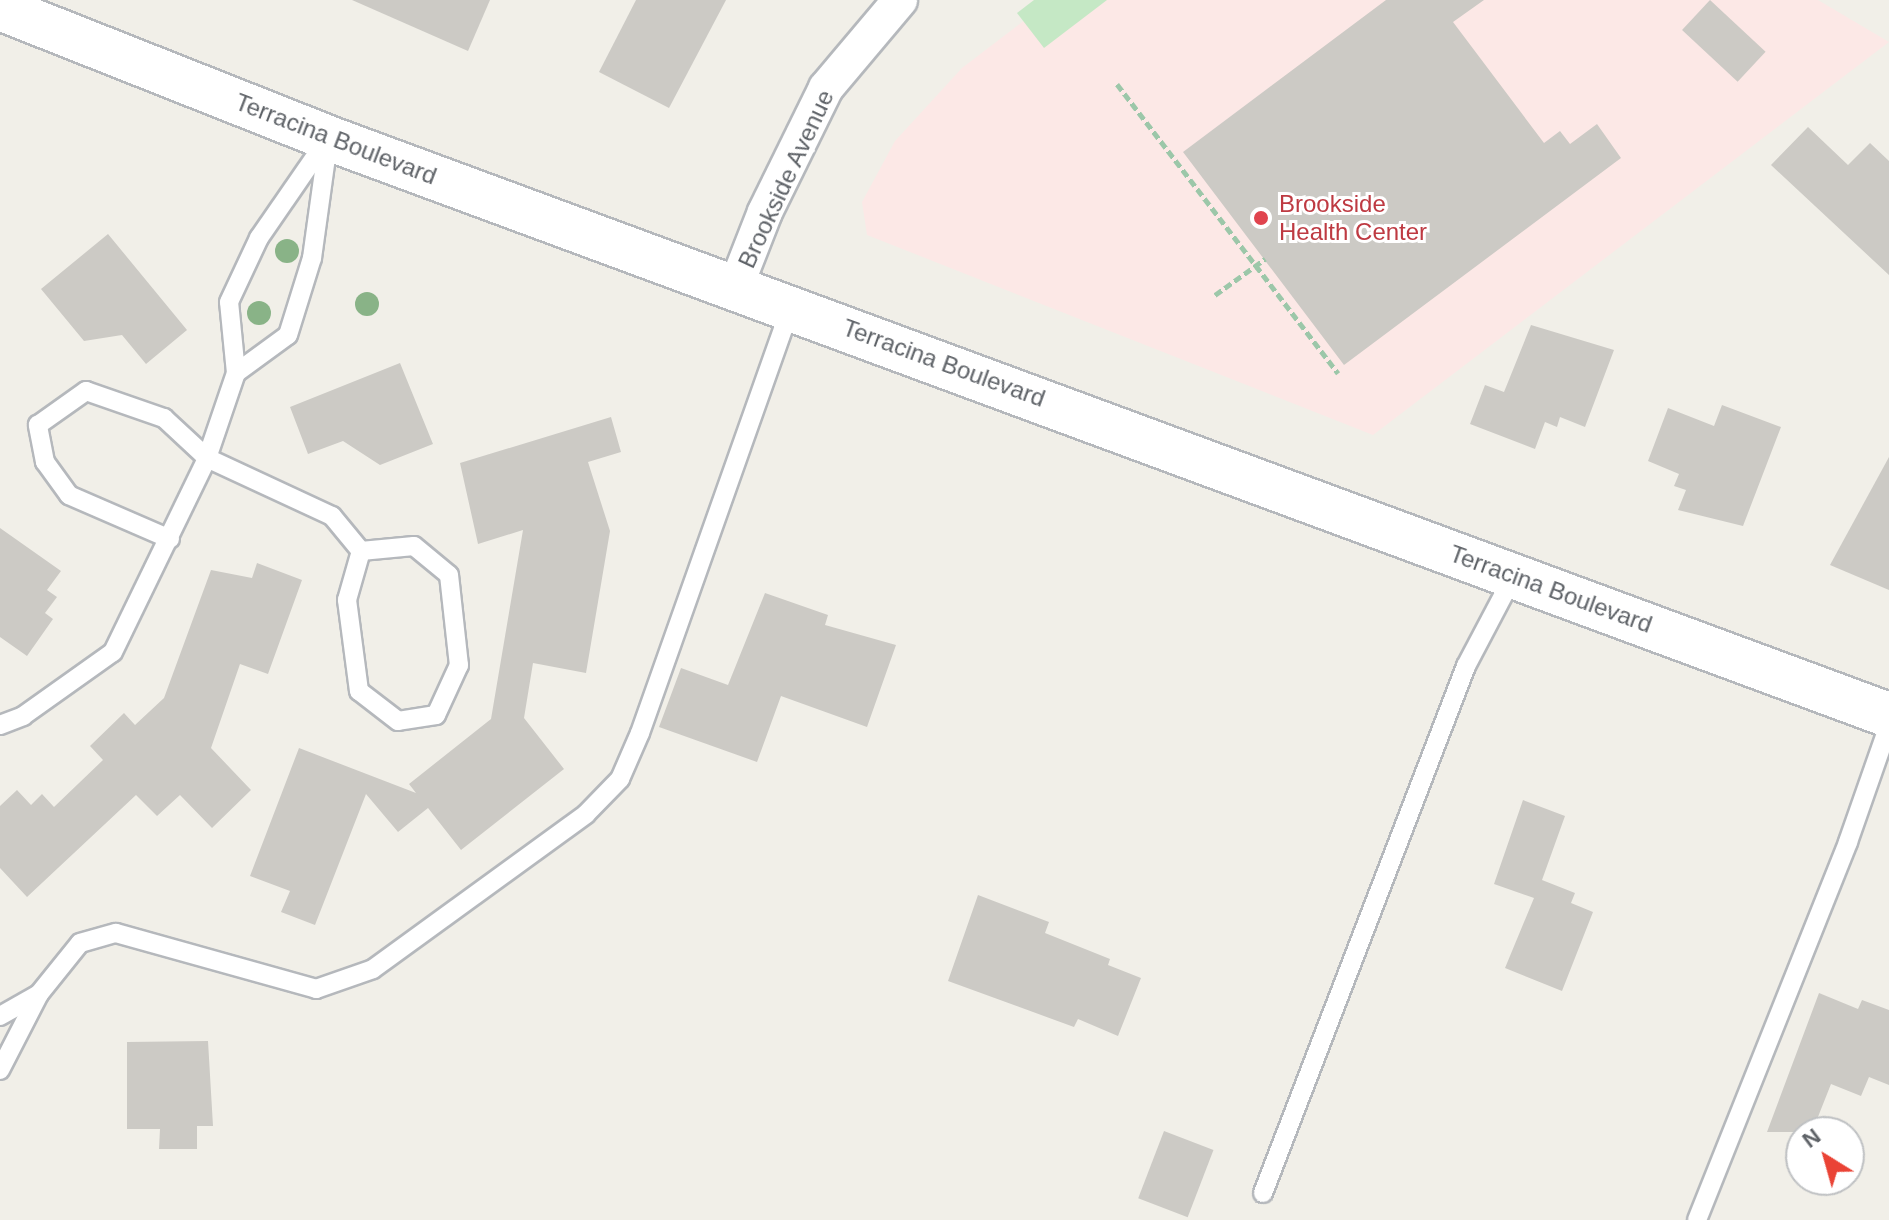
<!DOCTYPE html>
<style>
body{margin:0}
#map{position:relative;width:1889px;height:1220px;overflow:hidden;background:#f1efe8;font-family:Arial,sans-serif}
div>[style]{position:absolute}
[style*='--x']{left:calc(var(--x)*1px);top:calc(var(--y)*1px);width:calc(var(--w)*1px);rotate:calc(var(--a)*1deg)}
.medical>*{inset:0;background:#fce8e6}
.green>*{inset:0;background:#c5e8c5}
.building>*{inset:0;background:#cccac5;transform-origin:0 0}
.path>*{height:5px;margin-top:-2.5px;transform-origin:0;background:repeating-linear-gradient(90deg,#9cc7a9 0 8px,transparent 0 12px)}
.roads{filter:drop-shadow(2px 0 #b5b8bc) drop-shadow(-2px 0 #b5b8bc) drop-shadow(0 2px #b5b8bc) drop-shadow(0 -2px #b5b8bc)}
.lane>*{height:18px;margin:-9px;padding:0 9px;transform-origin:9px;border-radius:9px;background:#fff}
.street>*{height:34px;margin:-17px;padding:0 17px;transform-origin:17px;border-radius:17px;background:#fff}
.secondary>*{height:44px;margin:-22px;padding:0 22px;transform-origin:22px;border-radius:22px;background:#fff}
.trees>*{width:24px;height:24px;margin:-12px;border-radius:50%;background:#89b387}
.dots>*{width:22px;height:22px;translate:-50% -50%;box-sizing:border-box;border:4px solid #fff;border-radius:50%}
span{translate:-50% -50%;white-space:nowrap;text-align:center;line-height:1.15;-webkit-text-stroke:6px #fff;paint-order:stroke}
.street-label{font-size:24px;color:#5f6368}
.health-label{font-size:24px;color:#be3a42}
.left{translate:0 -50%;text-align:left}
.north{position:absolute;left:1785px;top:1116px;width:80px;height:80px;box-sizing:border-box;background:#fff;border:2px solid #bfc1c3;border-radius:50%;rotate:323deg;font-size:22px;font-weight:700;line-height:32px;text-align:center;color:#5f6368}
.north::after{content:'';display:block;margin:auto;width:28px;height:36px;background:#ea4335;clip-path:polygon(50% 0,100% 100%,50% 72%,0 100%)}
</style>
<div id="map">
<div class="medical">
<i style="clip-path:polygon(1051px 0,1818px 0,1889px 42px,1373px 435px,867px 235px,862px 202px,895px 141px,962px 68px)"></i>
</div>
<div class="green">
<i style="clip-path:polygon(1034px 0,1107px 0,1044px 48px,1017px 13px)"></i>
</div>
<div class="building">
<i style="clip-path:polygon(352px 0,490px 0,468px 51px)"></i>
<i style="clip-path:polygon(636px 0,726px 0,669px 108px,599px 72px)"></i>
<i style="clip-path:polygon(1386px 0,1484px 0,1453px 22px,1544px 143px,1560px 131px,1570px 144px,1597px 124px,1621px 158px,1344px 365px,1183px 152px)"></i>
<i style="left:1710px;top:0;width:76px;height:41px;rotate:43deg"></i>
<i style="clip-path:polygon(1808px 127px,1848px 165px,1870px 143px,1889px 161px,1889px 275px,1771px 165px)"></i>
<i style="clip-path:polygon(108px 234px,187px 330px,146px 364px,122px 335px,84px 341px,41px 289px)"></i>
<i style="clip-path:polygon(1531px 325px,1614px 350px,1585px 427px,1560px 417px,1557px 427px,1545px 422px,1535px 449px,1470px 424px,1485px 385px,1504px 392px)"></i>
<i style="clip-path:polygon(400px 363px,433px 444px,380px 465px,343px 441px,308px 454px,290px 407px)"></i>
<i style="clip-path:polygon(1722px 405px,1781px 427px,1743px 526px,1678px 510px,1686px 490px,1674px 486px,1679px 474px,1648px 461px,1668px 408px,1714px 426px)"></i>
<i style="clip-path:polygon(611px 417px,621px 452px,588px 462px,610px 531px,586px 673px,533px 663px,524px 718px,564px 769px,461px 850px,428px 808px,398px 832px,366px 794px,315px 925px,281px 912px,290px 891px,250px 876px,299px 748px,416px 793px,409px 784px,491px 719px,523px 530px,478px 544px,460px 463px)"></i>
<i style="clip-path:polygon(1889px 457px,1889px 590px,1830px 565px)"></i>
<i style="clip-path:polygon(0 528px,61px 571px,47px 590px,57px 597px,45px 613px,53px 619px,27px 656px,0 637px)"></i>
<i style="clip-path:polygon(257px 563px,302px 580px,268px 674px,240px 664px,211px 748px,251px 790px,212px 828px,180px 795px,157px 816px,136px 795px,27px 897px,0 868px,0 806px,17px 790px,31px 805px,42px 794px,54px 807px,103px 760px,90px 746px,124px 713px,135px 725px,164px 698px,211px 570px,252px 578px)"></i>
<i style="clip-path:polygon(765px 593px,828px 615px,825px 625px,896px 645px,867px 727px,781px 696px,757px 762px,659px 727px,681px 668px,728px 685px)"></i>
<i style="clip-path:polygon(1523px 800px,1565px 816px,1542px 880px,1575px 893px,1571px 903px,1593px 912px,1562px 991px,1505px 968px,1534px 898px,1494px 884px)"></i>
<i style="clip-path:polygon(978px 895px,1049px 922px,1045px 933px,1110px 959px,1108px 965px,1141px 978px,1118px 1036px,1078px 1019px,1074px 1027px,948px 981px)"></i>
<i style="clip-path:polygon(1819px 993px,1858px 1009px,1862px 1000px,1889px 1010px,1889px 1085px,1869px 1077px,1861px 1096px,1831px 1084px,1812px 1132px,1767px 1132px)"></i>
<i style="clip-path:polygon(208px 1041px,213px 1126px,197px 1126px,197px 1149px,159px 1149px,160px 1129px,127px 1129px,127px 1042px)"></i>
<i style="left:1164px;top:1131px;width:53px;height:72px;rotate:21deg"></i>
</div>
<div class="path">
<i style="--x:1117;--y:84;--w:364;--a:52.6"></i>
<i style="--x:1215;--y:295;--w:62;--a:-35.8"></i>
</div>
<div class="roads">
<div class="lane">
<i style="--x:236;--y:373;--w:64;--a:-36.2"></i>
<i style="--x:288;--y:335;--w:81;--a:-72.7"></i>
<i style="--x:312;--y:258;--w:116;--a:-82.1"></i>
<i style="--x:170;--y:539;--w:110;--a:-156.5"></i>
<i style="--x:69;--y:495;--w:41;--a:-126"></i>
<i style="--x:45;--y:462;--w:38;--a:-101"></i>
<i style="--x:38;--y:425;--w:59;--a:-35.3"></i>
<i style="--x:86;--y:391;--w:83;--a:19.1"></i>
<i style="--x:164;--y:418;--w:59;--a:42.9"></i>
<i style="--x:207;--y:458;--w:138;--a:24.9"></i>
<i style="--x:332;--y:516;--w:45;--a:50.4"></i>
<i style="--x:414;--y:546;--w:45;--a:39.6"></i>
<i style="--x:449;--y:575;--w:91;--a:83.7"></i>
<i style="--x:459;--y:665;--w:55;--a:114.7"></i>
<i style="--x:436;--y:715;--w:38;--a:171"></i>
<i style="--x:398;--y:721;--w:49;--a:-142.4"></i>
<i style="--x:359;--y:691;--w:92;--a:-97.5"></i>
<i style="--x:347;--y:600;--w:51;--a:-74.1"></i>
<i style="--x:361;--y:551;--w:53;--a:-5.4"></i>
<i style="--x:0;--y:725;--w:25;--a:-21"></i>
<i style="--x:23;--y:716;--w:110;--a:-35.4"></i>
<i style="--x:113;--y:652;--w:216;--a:-64.1"></i>
<i style="--x:207;--y:458;--w:90;--a:-71.2"></i>
<i style="--x:236;--y:373;--w:71;--a:-95.6"></i>
<i style="--x:229;--y:302;--w:71;--a:-64.9"></i>
<i style="--x:259;--y:238;--w:121;--a:-55.4"></i>
<i style="--x:0;--y:1016;--w:45;--a:-29.4"></i>
<i style="--x:0;--y:1070;--w:85;--a:-62.8"></i>
<i style="--x:39;--y:994;--w:65;--a:-51.2"></i>
<i style="--x:80;--y:943;--w:37;--a:-16"></i>
<i style="--x:116;--y:933;--w:208;--a:15.6"></i>
<i style="--x:316;--y:989;--w:60;--a:-19.3"></i>
<i style="--x:373;--y:969;--w:263;--a:-36"></i>
<i style="--x:586;--y:814;--w:49;--a:-45.8"></i>
<i style="--x:620;--y:779;--w:50;--a:-66.5"></i>
<i style="--x:640;--y:733;--w:450;--a:-70.5"></i>
<i style="--x:1263;--y:1193;--w:565;--a:-68.93"></i>
<i style="--x:1466;--y:666;--w:103;--a:-62.2"></i>
<i style="--x:1697;--y:1220;--w:407;--a:-68.2"></i>
<i style="--x:1848;--y:842;--w:124;--a:-70.7"></i>
</div>
<div class="street">
<i style="--x:736;--y:286;--w:79;--a:-68.6"></i>
<i style="--x:765;--y:212;--w:138;--a:-63.8"></i>
<i style="--x:826;--y:88;--w:115;--a:-49.9"></i>
</div>
<div class="secondary">
<i style="--x:0;--y:8;--w:353;--a:21.6"></i>
<i style="--x:328;--y:138;--w:1664;--a:20.29"></i>
</div>
</div>
<div class="trees">
<i style="left:287px;top:251px"></i>
<i style="left:367px;top:304px"></i>
<i style="left:259px;top:313px"></i>
</div>
<div class="dots">
<i style="left:1261px;top:218px;background:#e0444e"></i>
</div>
<div class="street-label">
<span style="left:336px;top:139px;rotate:21deg">Terracina Boulevard</span>
<span style="left:786px;top:179px;rotate:-65deg">Brookside Avenue</span>
<span style="left:944px;top:363px;rotate:20deg">Terracina Boulevard</span>
<span style="left:1551px;top:589px;rotate:20deg">Terracina Boulevard</span>
</div>
<div class="health-label">
<span class="left" style="left:1279px;top:218px">Brookside<br>Health Center</span>
</div>
<div class="north">N</div>
</div>
